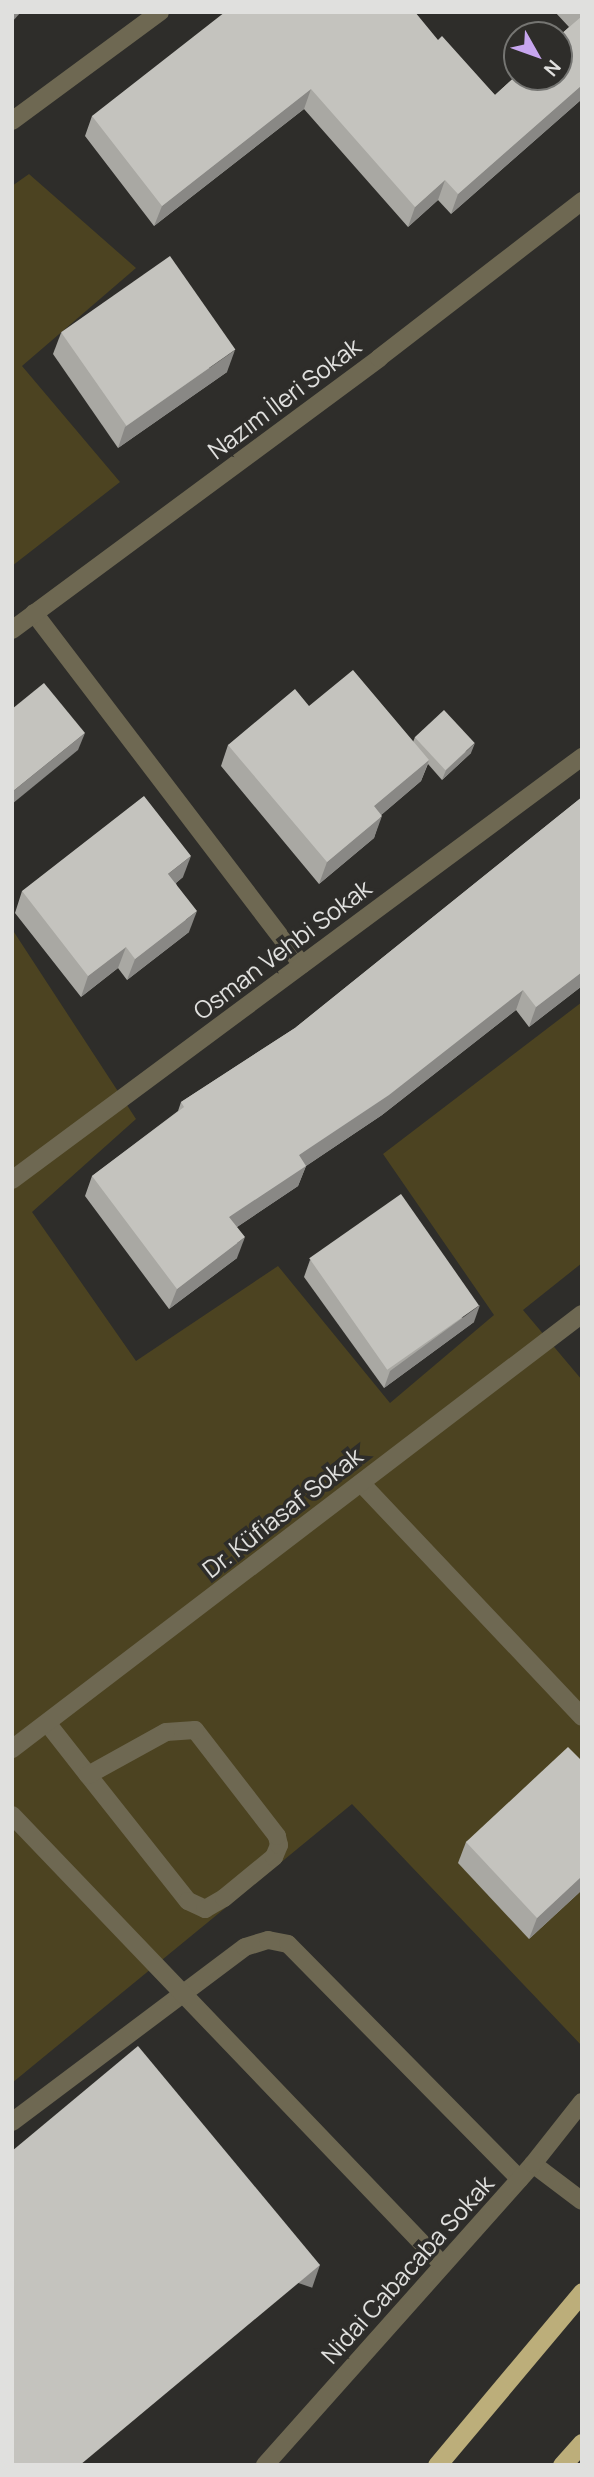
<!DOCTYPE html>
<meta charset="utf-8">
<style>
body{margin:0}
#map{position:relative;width:594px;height:2477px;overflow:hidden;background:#2e2d2a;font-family:Manrope,sans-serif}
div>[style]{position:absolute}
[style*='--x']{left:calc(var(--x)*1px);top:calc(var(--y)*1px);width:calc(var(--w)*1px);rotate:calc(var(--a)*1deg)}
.green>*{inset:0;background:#4c4321}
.service>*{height:18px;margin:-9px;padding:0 9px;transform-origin:9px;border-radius:9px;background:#6e6852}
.minor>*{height:18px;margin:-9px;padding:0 9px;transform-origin:9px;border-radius:9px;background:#6e6852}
.trunk>*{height:19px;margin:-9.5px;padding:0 9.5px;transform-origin:9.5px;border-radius:9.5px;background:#bcae7a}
.wall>*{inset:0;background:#a9a8a3}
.shaded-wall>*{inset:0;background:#898885;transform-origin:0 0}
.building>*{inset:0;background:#c4c3be;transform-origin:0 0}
span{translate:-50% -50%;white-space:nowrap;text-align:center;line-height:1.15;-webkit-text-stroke:7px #2e2d2a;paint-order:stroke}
.street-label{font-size:24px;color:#e0e0de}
.frame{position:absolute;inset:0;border:14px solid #e0e0de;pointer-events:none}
.north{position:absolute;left:503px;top:21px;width:70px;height:70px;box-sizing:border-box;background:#2e2d2a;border:2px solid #757572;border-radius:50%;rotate:130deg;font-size:19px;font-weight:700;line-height:28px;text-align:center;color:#e0e0de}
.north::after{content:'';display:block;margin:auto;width:24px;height:32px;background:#c7a6ef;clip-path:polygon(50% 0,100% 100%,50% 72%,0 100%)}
</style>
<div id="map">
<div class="green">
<i style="clip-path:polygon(29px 174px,136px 268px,22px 366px,120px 482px,12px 566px,12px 186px)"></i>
<i style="clip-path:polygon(12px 929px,136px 1119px,32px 1212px,136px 1361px,278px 1266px,390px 1403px,494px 1315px,383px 1154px,582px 1002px,582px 1263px,523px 1310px,582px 1380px,582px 2046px,352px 1804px,12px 2083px)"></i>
</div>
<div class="service">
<i style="--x:48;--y:1724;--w:65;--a:51.9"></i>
<i style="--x:88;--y:1775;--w:161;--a:51.6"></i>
<i style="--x:188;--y:1901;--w:19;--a:25"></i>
<i style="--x:205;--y:1909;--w:22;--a:-30"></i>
<i style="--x:224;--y:1898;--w:65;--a:-39.4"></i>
<i style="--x:274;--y:1857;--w:13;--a:-67"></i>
<i style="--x:279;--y:1845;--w:9;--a:-103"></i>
<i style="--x:277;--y:1836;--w:134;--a:-127.7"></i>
<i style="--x:195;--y:1730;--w:29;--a:176"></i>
<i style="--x:166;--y:1732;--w:89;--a:151.1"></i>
<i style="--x:12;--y:2122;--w:291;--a:-36.9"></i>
<i style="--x:245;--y:1947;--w:24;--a:-17"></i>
<i style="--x:268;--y:1940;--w:20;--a:11"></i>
<i style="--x:288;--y:1944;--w:330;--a:45.4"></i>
</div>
<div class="minor">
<i style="--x:12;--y:121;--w:184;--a:-36.4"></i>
<i style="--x:34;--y:613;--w:442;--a:52.7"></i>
<i style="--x:12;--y:630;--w:457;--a:-36.5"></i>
<i style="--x:379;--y:358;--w:257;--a:-37.7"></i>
<i style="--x:12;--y:1180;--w:710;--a:-36.58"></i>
<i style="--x:361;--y:1483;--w:322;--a:46.6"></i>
<i style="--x:12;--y:1749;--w:717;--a:-37.35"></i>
<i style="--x:12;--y:1815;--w:623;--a:46.24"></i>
<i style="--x:533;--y:2164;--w:61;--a:37.1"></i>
<i style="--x:265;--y:2465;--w:403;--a:-48.3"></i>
<i style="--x:533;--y:2164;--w:79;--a:-51.7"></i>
</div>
<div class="trunk">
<i style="--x:437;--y:2465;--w:226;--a:-50"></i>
<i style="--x:562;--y:2465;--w:30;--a:-48"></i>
</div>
<div class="wall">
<i style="clip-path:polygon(555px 12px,582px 12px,582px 99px,451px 214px,438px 200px,408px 227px,304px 109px,154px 226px,85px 136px,92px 116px,438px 40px,495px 95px,569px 27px)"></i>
<i style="clip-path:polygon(61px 333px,227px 372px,118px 448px,53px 354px)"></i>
<i style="clip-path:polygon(309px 706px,413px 742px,415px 737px,471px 753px,442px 780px,428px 764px,421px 781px,381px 815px,374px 838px,319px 884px,221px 766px,228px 745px)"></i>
<i style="clip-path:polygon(582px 797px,582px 986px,529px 1027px,516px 1010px,382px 1115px,306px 1166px,298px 1186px,237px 1227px,237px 1258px,169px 1309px,85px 1196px,92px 1176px,178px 1111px,181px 1102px,295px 1028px)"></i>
<i style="clip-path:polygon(183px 877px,176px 883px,189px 932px,127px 980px,118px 968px,81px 997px,15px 913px,22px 891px)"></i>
<i style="clip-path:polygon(310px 1260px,474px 1322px,384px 1388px,304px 1277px)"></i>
<i style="clip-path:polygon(582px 1761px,582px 1890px,529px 1939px,458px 1863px,466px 1842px)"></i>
</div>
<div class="shaded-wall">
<i style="clip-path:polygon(13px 12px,21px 12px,12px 22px,12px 15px)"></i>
<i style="clip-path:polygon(582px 85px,582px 99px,451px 214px,458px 194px)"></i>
<i style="clip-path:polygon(311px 89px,304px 109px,154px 226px,162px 206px)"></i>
<i style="clip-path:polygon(445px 180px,438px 200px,408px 227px,415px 207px)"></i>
<i style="clip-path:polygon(235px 350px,227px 372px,118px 448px,125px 427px)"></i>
<i style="clip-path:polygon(85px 733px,78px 750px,12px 804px,12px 792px)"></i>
<i style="clip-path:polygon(475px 743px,471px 753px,442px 780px,446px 770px)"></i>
<i style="clip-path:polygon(429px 760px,421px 781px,366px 828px,374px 806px)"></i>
<i style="clip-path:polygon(382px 816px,374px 838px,319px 884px,327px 862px)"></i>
<i style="clip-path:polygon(191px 856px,183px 877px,161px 895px,168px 874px)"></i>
<i style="clip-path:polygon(197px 911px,189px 932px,127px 980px,135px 959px)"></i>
<i style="clip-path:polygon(126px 947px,118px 968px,81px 997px,88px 976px)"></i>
<i style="clip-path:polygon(582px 972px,582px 986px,529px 1027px,536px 1007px)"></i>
<i style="clip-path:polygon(523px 990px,516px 1010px,382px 1115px,306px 1166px,298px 1186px,222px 1237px,229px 1217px,299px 1155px)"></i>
<i style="clip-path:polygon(245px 1237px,237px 1258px,169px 1309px,177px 1289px)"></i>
<i style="clip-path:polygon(480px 1305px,474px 1322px,384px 1388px,390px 1371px)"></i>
<i style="clip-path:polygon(582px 1876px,582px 1890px,529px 1939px,537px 1918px)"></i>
<i style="left:320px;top:2265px;width:24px;height:312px;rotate:109deg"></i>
</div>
<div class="building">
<i style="clip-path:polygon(225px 12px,415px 12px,438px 40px,442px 36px,495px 95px,517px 75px,517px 77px,559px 77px,559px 36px,582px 16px,582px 85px,458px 194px,445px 180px,415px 207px,311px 89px,162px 206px,92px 116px)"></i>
<i style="left:170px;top:256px;width:114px;height:133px;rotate:55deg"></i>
<i style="clip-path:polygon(353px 670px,429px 760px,374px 806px,382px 816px,327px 862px,228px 745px,295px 689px,309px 706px)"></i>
<i style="clip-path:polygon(44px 683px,85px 733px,12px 792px,12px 709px)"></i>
<i style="left:444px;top:710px;width:45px;height:40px;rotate:47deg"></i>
<i style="clip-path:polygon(144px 796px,191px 856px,168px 874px,197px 911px,135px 959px,126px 947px,88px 976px,22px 891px)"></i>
<i style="clip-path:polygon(582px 797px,582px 972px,536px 1007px,523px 990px,389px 1095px,299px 1155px,306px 1166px,229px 1217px,245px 1237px,177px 1289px,92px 1176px,184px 1107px,181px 1102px,295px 1028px)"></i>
<i style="left:401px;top:1194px;width:136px;height:112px;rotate:55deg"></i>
<i style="clip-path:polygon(568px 1747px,582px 1761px,582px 1876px,537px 1918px,466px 1842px)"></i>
<i style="clip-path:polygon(138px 2046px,320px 2265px,80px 2465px,12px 2465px,12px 2151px)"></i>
</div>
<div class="street-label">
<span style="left:284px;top:398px;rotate:-37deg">Nazım İleri Sokak</span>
<span style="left:282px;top:949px;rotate:-37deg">Osman Vehbi Sokak</span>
<span style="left:282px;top:1512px;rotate:-38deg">Dr. Küfiasaf Sokak</span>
<span style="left:407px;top:2269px;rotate:-48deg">Nidai Cabacaba Sokak</span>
</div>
<div class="frame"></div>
<div class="north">N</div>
</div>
